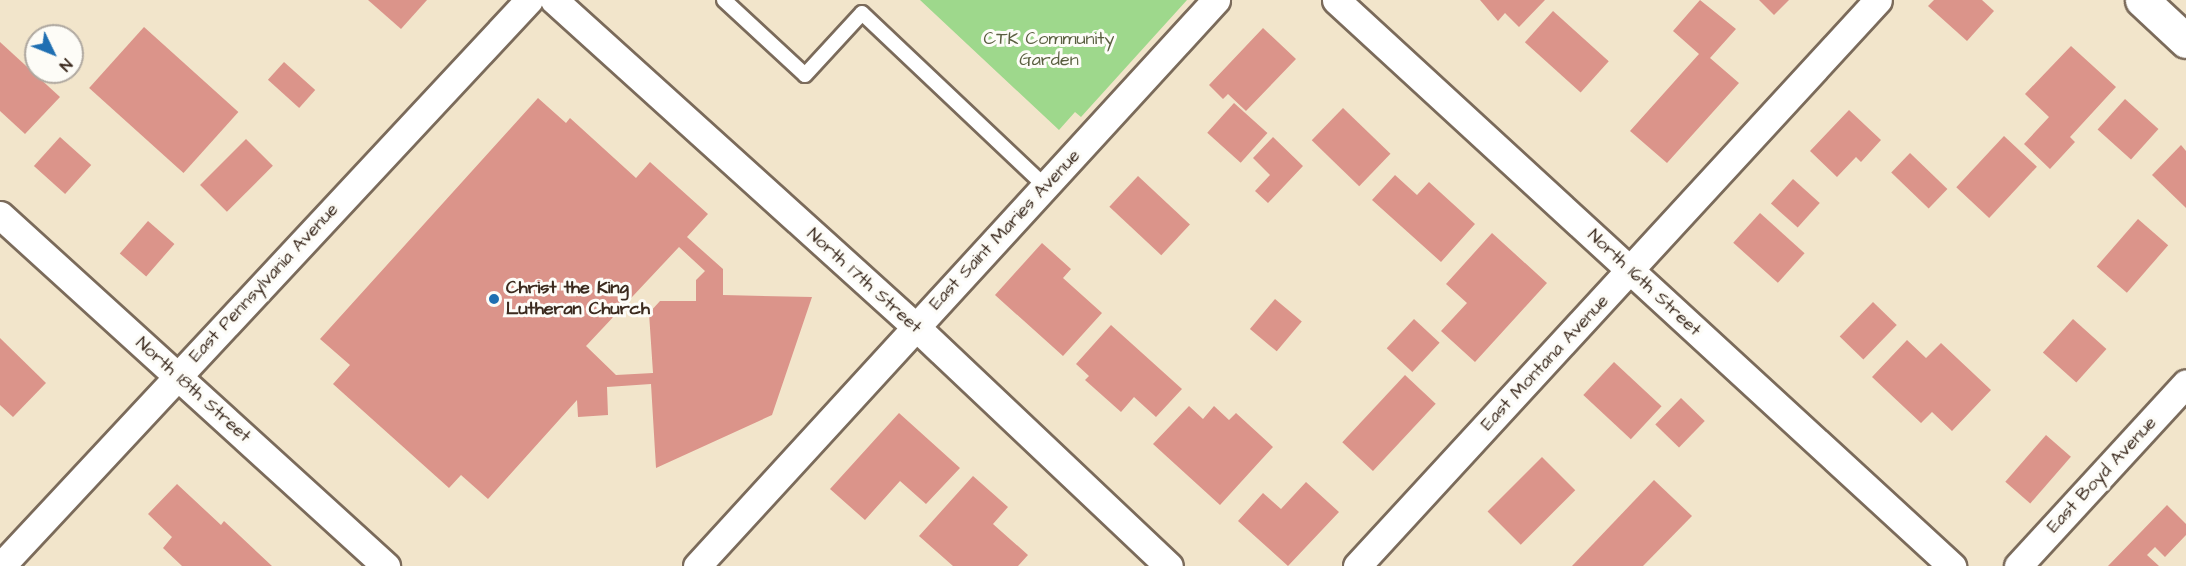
<!DOCTYPE html>
<style>
body{margin:0}
#map{position:relative;width:2186px;height:566px;overflow:hidden;background:#f2e5cb;font-family:"Architects Daughter",sans-serif}
div>[style]{position:absolute}
[style*='--x']{left:calc(var(--x)*1px);top:calc(var(--y)*1px);width:calc(var(--w)*1px);rotate:calc(var(--a)*1deg)}
.green>*{inset:0;background:#9ed88c}
.building>*{inset:0;background:#db948a;transform-origin:0 0}
.roads{filter:drop-shadow(2px 0 #7b6b5b) drop-shadow(-2px 0 #7b6b5b) drop-shadow(0 2px #7b6b5b) drop-shadow(0 -2px #7b6b5b)}
.lane>*{height:14px;margin:-7px;padding:0 7px;transform-origin:7px;border-radius:7px;background:#fff}
.street>*{height:27px;margin:-13.5px;padding:0 13.5px;transform-origin:13.5px;border-radius:13.5px;background:#fff}
.secondary>*{height:33px;margin:-16.5px;padding:0 16.5px;transform-origin:16.5px;border-radius:16.5px;background:#fff}
.dots>*{width:16px;height:16px;translate:-50% -50%;box-sizing:border-box;border:3px solid #fdfcf7;border-radius:50%}
span{translate:-50% -50%;white-space:nowrap;text-align:center;line-height:1.15;-webkit-text-stroke:6px #fdfcf7;paint-order:stroke}
.park-label{font-size:18px;color:#595e3f}
.street-label{font-size:18px;color:#3b2a1e}
.poi-label{font-size:18px;color:#3b2a1e;font-weight:700}
.left{translate:0 -50%;text-align:left}
.north{position:absolute;left:24px;top:24px;width:60px;height:60px;box-sizing:border-box;background:#fdfcf7;border:2px solid #afa8a0;border-radius:50%;rotate:133deg;font-size:16px;font-weight:700;line-height:24px;text-align:center;color:#3b2a1e}
.north::after{content:'';display:block;margin:auto;width:21px;height:27px;background:#1f6fb2;clip-path:polygon(50% 0,100% 100%,50% 72%,0 100%)}
</style>
<div id="map">
<div class="green">
<i style="clip-path:polygon(920px 0,1187px 0,1081px 117px,1075px 112px,1059px 130px)"></i>
</div>
<div class="building">
<i style="clip-path:polygon(368px 0,427px 0,401px 29px)"></i>
<i style="clip-path:polygon(1480px 0,1545px 0,1519px 27px,1505px 13px,1498px 21px)"></i>
<i style="clip-path:polygon(1700px 0,1736px 29px,1710px 58px,1739px 83px,1667px 163px,1630px 131px,1699px 54px,1673px 31px)"></i>
<i style="clip-path:polygon(1759px 0,1789px 0,1774px 15px)"></i>
<i style="clip-path:polygon(1934px 0,1982px 0,1994px 11px,1967px 41px,1928px 6px)"></i>
<i style="left:1553px;top:11px;width:75px;height:42px;rotate:42deg"></i>
<i style="left:144px;top:27px;width:127px;height:82px;rotate:42deg"></i>
<i style="clip-path:polygon(1263px 28px,1296px 59px,1246px 111px,1228px 94px,1223px 99px,1209px 85px)"></i>
<i style="clip-path:polygon(0 42px,60px 97px,25px 134px,0 111px)"></i>
<i style="clip-path:polygon(2071px 46px,2116px 87px,2070px 137px,2075px 142px,2050px 169px,2024px 144px,2049px 117px,2025px 94px)"></i>
<i style="left:284px;top:62px;width:42px;height:24px;rotate:42deg"></i>
<i style="clip-path:polygon(evenodd,538px 98px,566px 123px,570px 118px,636px 178px,650px 162px,708px 214px,687px 237px,723px 269px,723px 295px,812px 297px,772px 415px,656px 468px,651px 384px,607px 387px,608px 415px,578px 417px,577px 400px,488px 499px,461px 475px,449px 488px,333px 384px,350px 365px,320px 339px,538px 98px,679px 247px,705px 271px,696px 280px,696px 301px,660px 301px,649px 313px,653px 373px,616px 375px,586px 346px,679px 247px)"></i>
<i style="left:2125px;top:99px;width:45px;height:41px;rotate:42deg"></i>
<i style="left:1234px;top:103px;width:45px;height:40px;rotate:42deg"></i>
<i style="left:1343px;top:108px;width:66px;height:45px;rotate:44deg"></i>
<i style="clip-path:polygon(1849px 110px,1881px 140px,1861px 162px,1856px 157px,1837px 177px,1810px 151px)"></i>
<i style="left:2004px;top:136px;width:45px;height:70px;rotate:43deg"></i>
<i style="left:60px;top:137px;width:42px;height:39px;rotate:42deg"></i>
<i style="clip-path:polygon(1273px 137px,1303px 166px,1268px 203px,1255px 191px,1270px 175px,1253px 158px)"></i>
<i style="left:246px;top:139px;width:38px;height:65px;rotate:45deg"></i>
<i style="clip-path:polygon(2181px 145px,2186px 151px,2186px 208px,2152px 175px)"></i>
<i style="left:1910px;top:153px;width:52px;height:27px;rotate:44deg"></i>
<i style="clip-path:polygon(1395px 175px,1417px 195px,1429px 182px,1475px 224px,1441px 262px,1372px 200px)"></i>
<i style="left:1138px;top:176px;width:71px;height:42px;rotate:43deg"></i>
<i style="left:1793px;top:179px;width:36px;height:33px;rotate:42deg"></i>
<i style="left:1760px;top:213px;width:60px;height:40px;rotate:42deg"></i>
<i style="left:2138px;top:219px;width:40px;height:63px;rotate:41deg"></i>
<i style="left:148px;top:221px;width:35px;height:43px;rotate:41deg"></i>
<i style="clip-path:polygon(1492px 233px,1547px 283px,1475px 362px,1441px 331px,1467px 303px,1446px 284px)"></i>
<i style="clip-path:polygon(1042px 243px,1071px 269px,1063px 278px,1102px 313px,1063px 356px,995px 295px)"></i>
<i style="left:1275px;top:299px;width:35px;height:39px;rotate:40deg"></i>
<i style="left:1873px;top:302px;width:33px;height:48px;rotate:44deg"></i>
<i style="left:1414px;top:319px;width:35px;height:40px;rotate:43deg"></i>
<i style="left:2073px;top:319px;width:45px;height:45px;rotate:42deg"></i>
<i style="clip-path:polygon(1111px 325px,1182px 389px,1156px 417px,1134px 397px,1121px 412px,1085px 380px,1089px 376px,1076px 364px)"></i>
<i style="clip-path:polygon(0 338px,46px 383px,13px 417px,0 405px)"></i>
<i style="clip-path:polygon(1907px 340px,1926px 358px,1941px 343px,1991px 390px,1952px 431px,1932px 412px,1921px 423px,1872px 377px)"></i>
<i style="left:1614px;top:362px;width:65px;height:45px;rotate:43deg"></i>
<i style="left:1405px;top:375px;width:42px;height:92px;rotate:43deg"></i>
<i style="left:1681px;top:398px;width:33px;height:37px;rotate:44deg"></i>
<i style="clip-path:polygon(1189px 406px,1203px 419px,1214px 406px,1229px 420px,1236px 413px,1273px 447px,1220px 505px,1153px 444px)"></i>
<i style="clip-path:polygon(899px 413px,960px 468px,926px 504px,900px 481px,865px 520px,830px 489px)"></i>
<i style="left:2046px;top:435px;width:33px;height:62px;rotate:41deg"></i>
<i style="left:1542px;top:457px;width:47px;height:77px;rotate:45deg"></i>
<i style="clip-path:polygon(973px 476px,1008px 507px,993px 524px,1028px 555px,1018px 566px,953px 566px,919px 536px)"></i>
<i style="clip-path:polygon(1654px 480px,1692px 516px,1643px 566px,1572px 566px)"></i>
<i style="clip-path:polygon(1306px 482px,1339px 512px,1288px 566px,1238px 521px,1263px 493px,1281px 509px)"></i>
<i style="clip-path:polygon(177px 484px,221px 525px,224px 521px,272px 566px,182px 566px,163px 548px,172px 537px,148px 514px)"></i>
<i style="clip-path:polygon(2167px 505px,2186px 524px,2186px 535px,2165px 557px,2155px 547px,2147px 555px,2159px 566px,2108px 566px)"></i>
</div>
<div class="roads">
<div class="lane">
<i style="--x:724;--y:0;--w:110;--a:42.8"></i>
<i style="--x:805;--y:75;--w:84;--a:-47.4"></i>
<i style="--x:862;--y:13;--w:252;--a:43.4"></i>
</div>
<div class="street">
<i style="--x:554;--y:0;--w:488;--a:42.1"></i>
<i style="--x:916;--y:327;--w:348;--a:43.4"></i>
<i style="--x:1336;--y:0;--w:837;--a:42.58"></i>
<i style="--x:0;--y:215;--w:522;--a:42.28"></i>
<i style="--x:1;--y:566;--w:774;--a:-46.99"></i>
<i style="--x:697;--y:566;--w:768;--a:-47.48"></i>
<i style="--x:1357;--y:566;--w:769;--a:-47.37"></i>
<i style="--x:2018;--y:566;--w:248;--a:-47.4"></i>
</div>
<div class="secondary">
<i style="--x:2142;--y:0;--w:60;--a:43"></i>
</div>
</div>
<div class="dots">
<i style="left:494px;top:299px;background:#1f6fb2"></i>
</div>
<div class="park-label">
<span style="left:1049px;top:50px">CTK Community<br>Garden</span>
</div>
<div class="street-label">
<span style="left:1005px;top:230px;rotate:-47deg">East Saint Maries Avenue</span>
<span style="left:864px;top:281px;rotate:42deg">North 17th Street</span>
<span style="left:264px;top:283px;rotate:-47deg">East Pennsylvania Avenue</span>
<span style="left:1644px;top:283px;rotate:43deg">North 16th Street</span>
<span style="left:1545px;top:363px;rotate:-47deg">East Montana Avenue</span>
<span style="left:193px;top:390px;rotate:42deg">North 18th Street</span>
<span style="left:2102px;top:475px;rotate:-47deg">East Boyd Avenue</span>
</div>
<div class="poi-label">
<span class="left" style="left:506px;top:299px">Christ the King<br>Lutheran Church</span>
</div>
<div class="north">N</div>
</div>
